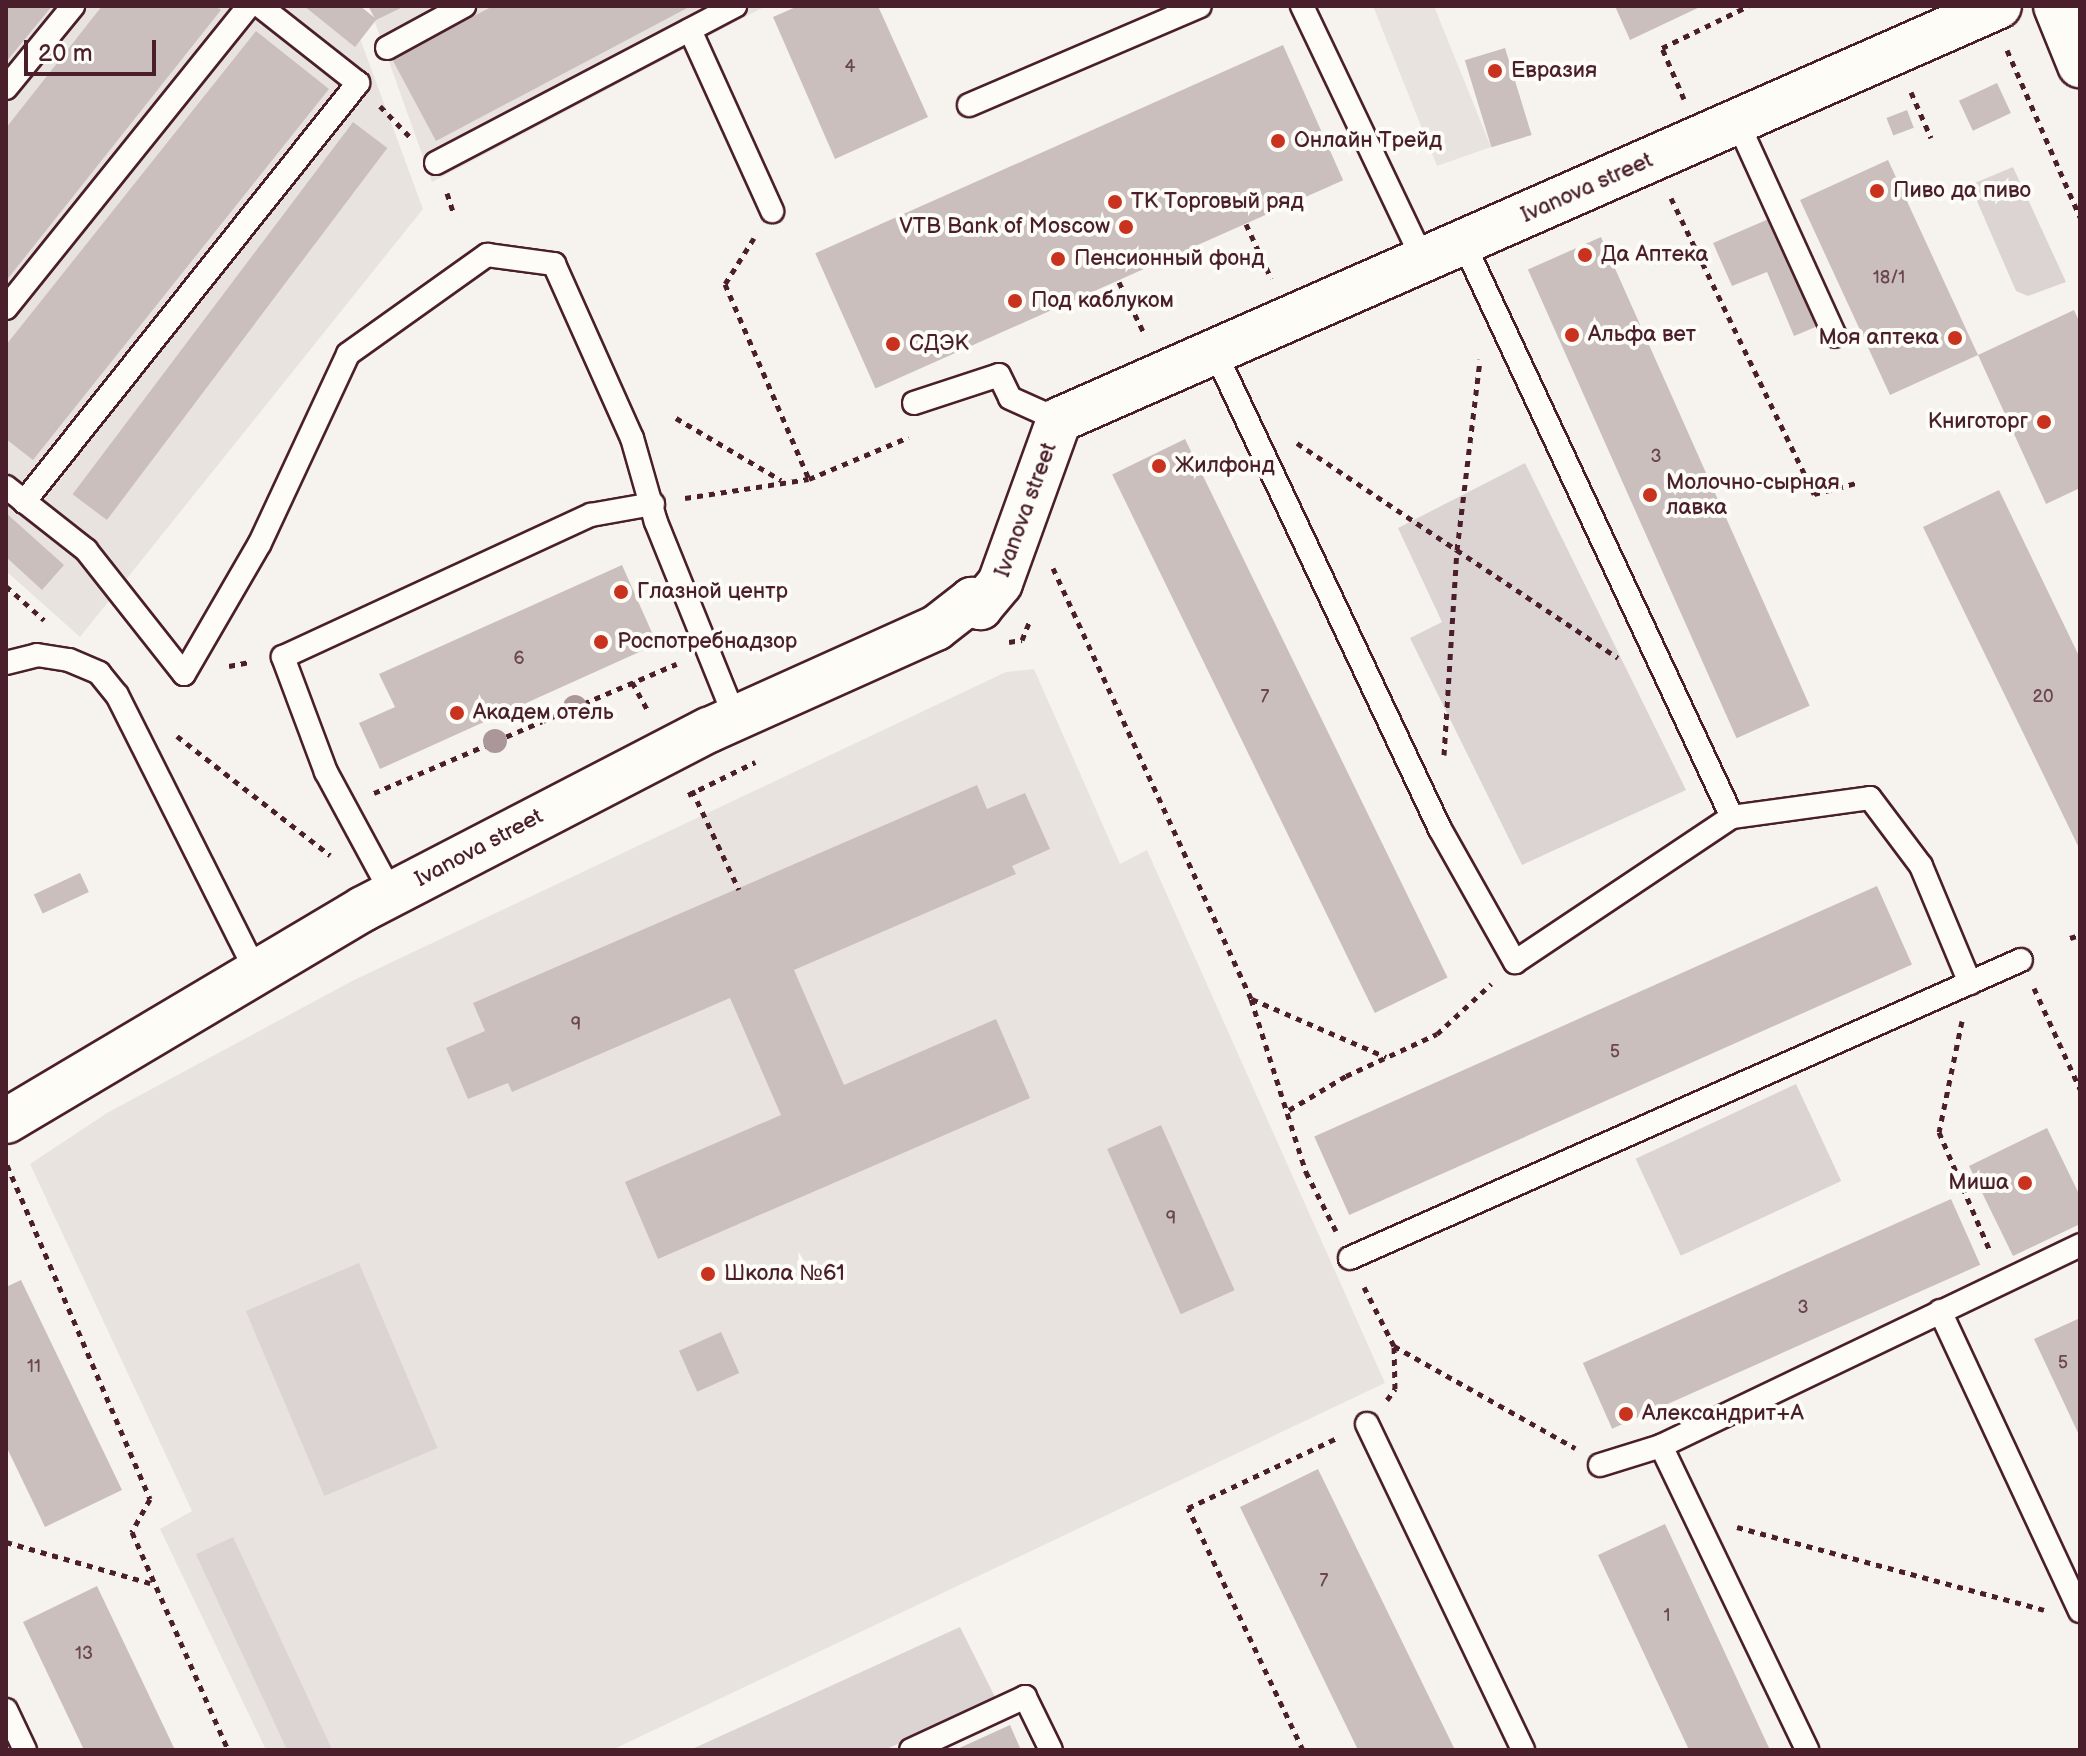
<!DOCTYPE html>
<meta charset="utf-8">
<style>
body{margin:0}
#map{position:relative;width:2086px;height:1756px;overflow:hidden;background:#f6f3ef;font-family:"Balsamiq Sans",sans-serif}
div>[style]{position:absolute}
[style*='--x']{left:calc(var(--x)*1px);top:calc(var(--y)*1px);width:calc(var(--w)*1px);rotate:calc(var(--a)*1deg)}
.built>*{inset:0;background:#e9e3e0}
.green>*{inset:0;background:#dcd4d2;transform-origin:0 0}
.building>*{inset:0;background:#cbbfbe;transform-origin:0 0}
.path>*{height:5px;margin-top:-2.5px;transform-origin:0;background:repeating-linear-gradient(90deg,#4a1f2b 0 6px,transparent 0 12px)}
.roads{filter:drop-shadow(2px 0 #4a1f2b) drop-shadow(-2px 0 #4a1f2b) drop-shadow(0 2px #4a1f2b) drop-shadow(0 -2px #4a1f2b)}
.service>*{height:22px;margin:-11px;padding:0 11px;transform-origin:11px;border-radius:11px;background:#fdfcf7}
.tertiary>*{height:44px;margin:-22px;padding:0 22px;transform-origin:22px;border-radius:22px;background:#fdfcf7}
.secondary>*{height:44px;margin:-22px;padding:0 22px;transform-origin:22px;border-radius:22px;background:#fdfcf7}
.trees>*{width:24px;height:24px;margin:-12px;border-radius:50%;background:#ab979a}
.dots>*{width:22px;height:22px;translate:-50% -50%;box-sizing:border-box;border:4px solid #fdfcf7;border-radius:50%}
span{translate:-50% -50%;white-space:nowrap;text-align:center;line-height:1.15;-webkit-text-stroke:8px #fdfcf7;paint-order:stroke}
.number-label{font-size:18px;color:#6a4750}
.number-label span{-webkit-text-stroke-width:0}
.poi-label{font-size:22px;color:#4a1f2b}
.left{translate:0 -50%;text-align:left}
.right{translate:-100% -50%;text-align:right}
.street-label{font-size:22px;color:#4a1f2b}
.frame{position:absolute;inset:0;border:8px solid #4a1f2b;pointer-events:none}
.scale{position:absolute;left:24px;top:40px;width:132px;height:36px;box-sizing:border-box;border:4px solid #4a1f2b;border-top:0;padding-left:10px;font-size:24px;line-height:28px;white-space:nowrap;color:#4a1f2b;-webkit-text-stroke:6px #fdfcf7;paint-order:stroke}
</style>
<div id="map">
<div class="built">
<i style="clip-path:polygon(6px 6px,348px 6px,423px 209px,80px 637px,6px 571px)"></i>
<i style="clip-path:polygon(369px 6px,766px 6px,432px 182px)"></i>
<i style="clip-path:polygon(1373px 6px,1434px 6px,1491px 147px,1437px 166px)"></i>
<i style="clip-path:polygon(1034px 669px,1120px 864px,1147px 850px,1385px 1383px,612px 1750px,266px 1750px,160px 1529px,192px 1511px,30px 1164px,107px 1113px,354px 980px,1006px 672px)"></i>
</div>
<div class="green">
<i style="clip-path:polygon(2013px 167px,2066px 282px,2028px 296px,2016px 291px,1970px 185px)"></i>
<i style="clip-path:polygon(1525px 463px,1686px 790px,1522px 865px,1410px 638px,1442px 622px,1398px 528px)"></i>
<i style="left:1796px;top:1084px;width:107px;height:177px;rotate:65deg"></i>
<i style="left:359px;top:1263px;width:201px;height:123px;rotate:67deg"></i>
<i style="left:233px;top:1537px;width:234px;height:41px;rotate:65deg"></i>
<i style="clip-path:polygon(960px 1627px,997px 1701px,884px 1750px,690px 1750px)"></i>
</div>
<div class="building">
<i style="clip-path:polygon(6px 6px,52px 6px,6px 62px)"></i>
<i style="clip-path:polygon(102px 6px,215px 6px,221px 10px,6px 281px,6px 128px)"></i>
<i style="clip-path:polygon(304px 6px,360px 6px,375px 18px,368px 6px,405px 6px,376px 20px,355px 47px)"></i>
<i style="clip-path:polygon(493px 6px,691px 6px,436px 141px,392px 59px)"></i>
<i style="clip-path:polygon(798px 6px,878px 6px,928px 117px,835px 159px,773px 17px)"></i>
<i style="clip-path:polygon(1615px 6px,1702px 6px,1630px 40px)"></i>
<i style="clip-path:polygon(256px 31px,329px 89px,33px 460px,6px 439px,6px 345px)"></i>
<i style="left:1283px;top:45px;width:148px;height:512px;rotate:66deg"></i>
<i style="left:1505px;top:48px;width:91px;height:42px;rotate:73deg"></i>
<i style="left:1997px;top:83px;width:33px;height:42px;rotate:65deg"></i>
<i style="left:1907px;top:110px;width:19px;height:22px;rotate:69deg"></i>
<i style="left:353px;top:122px;width:43px;height:466px;rotate:37deg"></i>
<i style="clip-path:polygon(1888px 160px,1978px 355px,2074px 310px,2080px 323px,2080px 488px,2046px 504px,1978px 355px,1890px 395px,1800px 200px)"></i>
<i style="clip-path:polygon(1771px 218px,1818px 326px,1794px 336px,1767px 272px,1732px 286px,1713px 243px)"></i>
<i style="left:1601px;top:237px;width:513px;height:80px;rotate:66deg"></i>
<i style="left:1185px;top:439px;width:599px;height:81px;rotate:64deg"></i>
<i style="clip-path:polygon(1999px 490px,2080px 658px,2080px 850px,1923px 527px)"></i>
<i style="clip-path:polygon(6px 513px,64px 565px,42px 590px,6px 557px)"></i>
<i style="clip-path:polygon(622px 565px,657px 644px,380px 769px,359px 723px,395px 707px,379px 674px)"></i>
<i style="clip-path:polygon(977px 785px,987px 809px,1025px 793px,1050px 849px,1012px 866px,1016px 874px,794px 970px,844px 1085px,996px 1019px,1030px 1098px,658px 1259px,625px 1182px,781px 1115px,730px 998px,512px 1092px,508px 1083px,468px 1099px,446px 1048px,485px 1031px,473px 1003px)"></i>
<i style="left:80px;top:873px;width:21px;height:51px;rotate:65deg"></i>
<i style="left:1877px;top:886px;width:86px;height:616px;rotate:66deg"></i>
<i style="left:1161px;top:1125px;width:181px;height:59px;rotate:66deg"></i>
<i style="clip-path:polygon(2047px 1128px,2080px 1196px,2080px 1224px,2013px 1256px,1969px 1166px)"></i>
<i style="left:1951px;top:1199px;width:72px;height:403px;rotate:66deg"></i>
<i style="clip-path:polygon(21px 1280px,122px 1490px,45px 1527px,6px 1446px,6px 1287px)"></i>
<i style="clip-path:polygon(2080px 1318px,2080px 1437px,2034px 1339px)"></i>
<i style="left:721px;top:1332px;width:45px;height:46px;rotate:66deg"></i>
<i style="clip-path:polygon(1318px 1469px,1393px 1623px,1455px 1750px,1358px 1750px,1240px 1507px)"></i>
<i style="clip-path:polygon(1665px 1524px,1687px 1571px,1770px 1750px,1689px 1750px,1598px 1555px)"></i>
<i style="clip-path:polygon(97px 1586px,175px 1750px,84px 1750px,54px 1687px,23px 1622px)"></i>
<i style="clip-path:polygon(1010px 1725px,1021px 1750px,955px 1750px)"></i>
</div>
<div class="path">
<i style="--x:2007;--y:50;--w:182;--a:66.4"></i>
<i style="--x:1911;--y:92;--w:50;--a:66.5"></i>
<i style="--x:1684;--y:99;--w:56;--a:-113.3"></i>
<i style="--x:1662;--y:48;--w:96;--a:-26"></i>
<i style="--x:380;--y:106;--w:46;--a:45.9"></i>
<i style="--x:447;--y:193;--w:19;--a:72"></i>
<i style="--x:1671;--y:198;--w:329;--a:64.2"></i>
<i style="--x:1814;--y:494;--w:43;--a:-14.7"></i>
<i style="--x:1246;--y:224;--w:60;--a:65.2"></i>
<i style="--x:754;--y:238;--w:54;--a:122.2"></i>
<i style="--x:725;--y:284;--w:212;--a:66.7"></i>
<i style="--x:1119;--y:282;--w:59;--a:63.9"></i>
<i style="--x:676;--y:418;--w:122;--a:30.6"></i>
<i style="--x:1297;--y:443;--w:386;--a:33.8"></i>
<i style="--x:685;--y:498;--w:125;--a:-8.7"></i>
<i style="--x:809;--y:479;--w:108;--a:-22.8"></i>
<i style="--x:1053;--y:568;--w:474;--a:65.3"></i>
<i style="--x:1251;--y:999;--w:182;--a:72.4"></i>
<i style="--x:1306;--y:1172;--w:66;--a:63"></i>
<i style="--x:6;--y:586;--w:51;--a:41.8"></i>
<i style="--x:1009;--y:642;--w:13;--a:-9"></i>
<i style="--x:1022;--y:640;--w:22;--a:-68"></i>
<i style="--x:229;--y:666;--w:21;--a:-11"></i>
<i style="--x:632;--y:682;--w:35;--a:61"></i>
<i style="--x:177;--y:736;--w:194;--a:37.9"></i>
<i style="--x:1444;--y:755;--w:205;--a:-86.4"></i>
<i style="--x:1457;--y:550;--w:192;--a:-83.1"></i>
<i style="--x:692;--y:790;--w:110;--a:64.8"></i>
<i style="--x:374;--y:793;--w:329;--a:-23.1"></i>
<i style="--x:688;--y:795;--w:75;--a:-26.2"></i>
<i style="--x:2070;--y:938;--w:10;--a:-17"></i>
<i style="--x:2034;--y:988;--w:111;--a:65.5"></i>
<i style="--x:1252;--y:999;--w:146;--a:23.4"></i>
<i style="--x:1962;--y:1021;--w:113;--a:101.7"></i>
<i style="--x:1939;--y:1132;--w:129;--a:66.8"></i>
<i style="--x:1289;--y:1110;--w:66;--a:-30.8"></i>
<i style="--x:1346;--y:1076;--w:100;--a:-24.8"></i>
<i style="--x:1437;--y:1034;--w:74;--a:-42.8"></i>
<i style="--x:7;--y:1165;--w:363;--a:66.8"></i>
<i style="--x:150;--y:1499;--w:38;--a:119"></i>
<i style="--x:132;--y:1532;--w:238;--a:66.2"></i>
<i style="--x:1364;--y:1287;--w:66;--a:63"></i>
<i style="--x:1394;--y:1346;--w:208;--a:29.4"></i>
<i style="--x:1387;--y:1400;--w:14;--a:-54"></i>
<i style="--x:1395;--y:1389;--w:43;--a:-91.3"></i>
<i style="--x:1737;--y:1527;--w:318;--a:15.1"></i>
<i style="--x:6;--y:1542;--w:150;--a:15.9"></i>
<i style="--x:1303;--y:1750;--w:268;--a:-115.4"></i>
<i style="--x:1188;--y:1508;--w:167;--a:-25.2"></i>
</div>
<div class="roads">
<div class="service">
<i style="--x:1302;--y:6;--w:281;--a:64.5"></i>
<i style="--x:690;--y:30;--w:199;--a:65.6"></i>
<i style="--x:387;--y:48;--w:88;--a:-28.6"></i>
<i style="--x:6;--y:88;--w:106;--a:-50.7"></i>
<i style="--x:969;--y:105;--w:251;--a:-23.2"></i>
<i style="--x:1737;--y:121;--w:236;--a:65.5"></i>
<i style="--x:436;--y:163;--w:338;--a:-27.7"></i>
<i style="--x:1463;--y:242;--w:635;--a:64.93"></i>
<i style="--x:6;--y:308;--w:388;--a:-51.2"></i>
<i style="--x:1215;--y:352;--w:527;--a:64.75"></i>
<i style="--x:1440;--y:829;--w:153;--a:60.6"></i>
<i style="--x:1515;--y:962;--w:261;--a:-33.8"></i>
<i style="--x:1732;--y:817;--w:139;--a:-7.8"></i>
<i style="--x:1870;--y:798;--w:85;--a:53.1"></i>
<i style="--x:1921;--y:866;--w:127;--a:67.3"></i>
<i style="--x:914;--y:403;--w:89;--a:-18.2"></i>
<i style="--x:999;--y:375;--w:25;--a:64"></i>
<i style="--x:1010;--y:398;--w:54;--a:24.2"></i>
<i style="--x:6;--y:487;--w:102;--a:38.2"></i>
<i style="--x:86;--y:550;--w:158;--a:51.7"></i>
<i style="--x:184;--y:674;--w:151;--a:-59.9"></i>
<i style="--x:260;--y:543;--w:208;--a:-65"></i>
<i style="--x:348;--y:354;--w:171;--a:-35.5"></i>
<i style="--x:487;--y:255;--w:68;--a:7.7"></i>
<i style="--x:554;--y:264;--w:191;--a:65.9"></i>
<i style="--x:632;--y:438;--w:87;--a:74.1"></i>
<i style="--x:656;--y:522;--w:211;--a:68"></i>
<i style="--x:24;--y:502;--w:536;--a:-51.44"></i>
<i style="--x:358;--y:83;--w:125;--a:-141.8"></i>
<i style="--x:6;--y:663;--w:32;--a:-14"></i>
<i style="--x:37;--y:655;--w:32;--a:9"></i>
<i style="--x:69;--y:660;--w:33;--a:23"></i>
<i style="--x:99;--y:673;--w:28;--a:51"></i>
<i style="--x:117;--y:695;--w:311;--a:63.3"></i>
<i style="--x:392;--y:894;--w:139;--a:-118.4"></i>
<i style="--x:326;--y:772;--w:123;--a:-110.5"></i>
<i style="--x:283;--y:657;--w:339;--a:-24.8"></i>
<i style="--x:591;--y:515;--w:63;--a:-10.1"></i>
<i style="--x:1350;--y:1258;--w:734;--a:-23.95"></i>
<i style="--x:1940;--y:1311;--w:331;--a:65"></i>
<i style="--x:1367;--y:1424;--w:361;--a:64.4"></i>
<i style="--x:1661;--y:1446;--w:337;--a:64.3"></i>
<i style="--x:1600;--y:1465;--w:64;--a:-17.3"></i>
<i style="--x:1661;--y:1446;--w:465;--a:-25.6"></i>
<i style="--x:6;--y:1710;--w:44;--a:64.6"></i>
<i style="--x:911;--y:1750;--w:126;--a:-24.9"></i>
<i style="--x:1025;--y:1697;--w:59;--a:63.9"></i>
</div>
<div class="tertiary">
<i style="--x:6;--y:1121;--w:415;--a:-30.7"></i>
<i style="--x:363;--y:909;--w:390;--a:-27.4"></i>
<i style="--x:709;--y:730;--w:249;--a:-24.2"></i>
<i style="--x:936;--y:628;--w:46;--a:-37.9"></i>
<i style="--x:972;--y:600;--w:11;--a:41"></i>
<i style="--x:980;--y:607;--w:31;--a:-50"></i>
<i style="--x:1000;--y:583;--w:173;--a:-70.1"></i>
<i style="--x:1059;--y:420;--w:1027;--a:-23.77"></i>
</div>
<div class="secondary">
<i style="--x:2056;--y:6;--w:64;--a:67.9"></i>
</div>
</div>
<div class="trees">
<i style="left:575px;top:707px"></i>
<i style="left:495px;top:741px"></i>
</div>
<div class="dots">
<i style="left:1495px;top:71px;background:#c8321e"></i>
<i style="left:1278px;top:141px;background:#c8321e"></i>
<i style="left:1877px;top:191px;background:#c8321e"></i>
<i style="left:1115px;top:202px;background:#c8321e"></i>
<i style="left:1126px;top:227px;background:#c8321e"></i>
<i style="left:1585px;top:255px;background:#c8321e"></i>
<i style="left:1058px;top:259px;background:#c8321e"></i>
<i style="left:1015px;top:301px;background:#c8321e"></i>
<i style="left:1572px;top:335px;background:#c8321e"></i>
<i style="left:1955px;top:338px;background:#c8321e"></i>
<i style="left:893px;top:344px;background:#c8321e"></i>
<i style="left:2044px;top:422px;background:#c8321e"></i>
<i style="left:1159px;top:466px;background:#c8321e"></i>
<i style="left:1650px;top:495px;background:#c8321e"></i>
<i style="left:621px;top:592px;background:#c8321e"></i>
<i style="left:601px;top:642px;background:#c8321e"></i>
<i style="left:457px;top:713px;background:#c8321e"></i>
<i style="left:2025px;top:1183px;background:#c8321e"></i>
<i style="left:708px;top:1274px;background:#c8321e"></i>
<i style="left:1626px;top:1414px;background:#c8321e"></i>
</div>
<div class="number-label">
<span style="left:850px;top:67px">4</span>
<span style="left:1889px;top:278px">18/1</span>
<span style="left:1656px;top:457px">3</span>
<span style="left:519px;top:659px">6</span>
<span style="left:1265px;top:697px">7</span>
<span style="left:2043px;top:697px">20</span>
<span style="left:576px;top:1025px">9</span>
<span style="left:1615px;top:1052px">5</span>
<span style="left:1171px;top:1219px">9</span>
<span style="left:1803px;top:1308px">3</span>
<span style="left:2063px;top:1363px">5</span>
<span style="left:34px;top:1367px">11</span>
<span style="left:1324px;top:1581px">7</span>
<span style="left:1667px;top:1616px">1</span>
<span style="left:84px;top:1654px">13</span>
</div>
<div class="poi-label">
<span class="left" style="left:1511px;top:71px">Евразия</span>
<span class="left" style="left:1294px;top:141px">Онлайн Трейд</span>
<span class="left" style="left:1893px;top:191px">Пиво да пиво</span>
<span class="left" style="left:1131px;top:202px">ТК Торговый ряд</span>
<span class="right" style="left:1110px;top:227px">VTB Bank of Moscow</span>
<span class="left" style="left:1601px;top:255px">Да Аптека</span>
<span class="left" style="left:1074px;top:259px">Пенсионный фонд</span>
<span class="left" style="left:1031px;top:301px">Под каблуком</span>
<span class="left" style="left:1588px;top:335px">Альфа вет</span>
<span class="right" style="left:1939px;top:338px">Моя аптека</span>
<span class="left" style="left:909px;top:344px">СДЭК</span>
<span class="right" style="left:2028px;top:422px">Книготорг</span>
<span class="left" style="left:1175px;top:466px">Жилфонд</span>
<span class="left" style="left:1666px;top:495px">Молочно-сырная<br>лавка</span>
<span class="left" style="left:637px;top:592px">Глазной центр</span>
<span class="left" style="left:617px;top:642px">Роспотребнадзор</span>
<span class="left" style="left:473px;top:713px">Академ отель</span>
<span class="right" style="left:2009px;top:1183px">Миша</span>
<span class="left" style="left:724px;top:1274px">Школа №61</span>
<span class="left" style="left:1642px;top:1414px">Александрит+А</span>
</div>
<div class="street-label">
<span style="left:1587px;top:188px;rotate:-24deg">Ivanova street</span>
<span style="left:1026px;top:510px;rotate:-70deg">Ivanova street</span>
<span style="left:479px;top:848px;rotate:-28deg">Ivanova street</span>
</div>
<div class="frame"></div>
<div class="scale">20 m</div>
</div>
